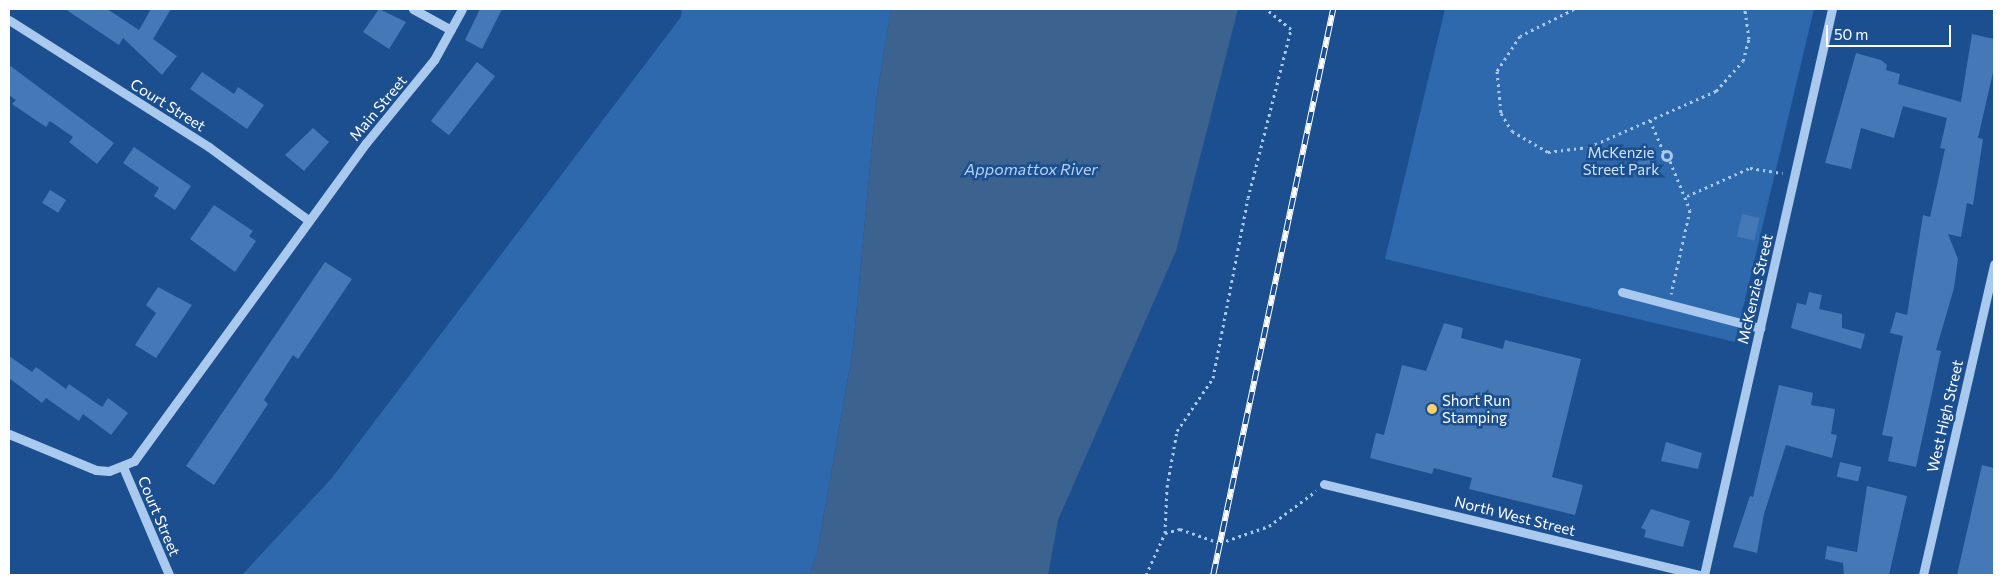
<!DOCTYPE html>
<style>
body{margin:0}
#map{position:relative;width:2003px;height:584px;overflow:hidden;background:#1b4f8f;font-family:Commissioner,sans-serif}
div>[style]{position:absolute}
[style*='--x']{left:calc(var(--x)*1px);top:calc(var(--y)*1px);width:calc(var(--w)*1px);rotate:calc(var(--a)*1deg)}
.green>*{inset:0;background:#2e69ad}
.water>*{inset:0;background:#3c6290}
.building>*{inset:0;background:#4478b7;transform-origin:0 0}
.path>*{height:3px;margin-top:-1.5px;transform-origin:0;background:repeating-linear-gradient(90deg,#a9c9ee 0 2.5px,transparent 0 6.5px)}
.path>.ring{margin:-1.5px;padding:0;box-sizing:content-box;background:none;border:3px solid #a9c9ee;border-radius:50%}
.minor>*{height:9px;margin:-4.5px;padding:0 4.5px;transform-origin:4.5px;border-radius:4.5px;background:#a9c9ee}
.rail>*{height:5.5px;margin-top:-2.75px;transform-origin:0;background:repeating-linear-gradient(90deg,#1b4f8f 0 11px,#fff 0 22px);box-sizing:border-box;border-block:1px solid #fff}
.dots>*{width:14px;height:14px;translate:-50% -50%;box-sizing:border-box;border:2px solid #1b4f8f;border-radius:50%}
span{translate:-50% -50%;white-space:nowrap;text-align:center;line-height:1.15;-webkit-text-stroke:5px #1b4f8f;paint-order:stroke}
.street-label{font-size:15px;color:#fff}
.park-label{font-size:15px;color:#cfe3fa}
.poi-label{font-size:15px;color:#fff}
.left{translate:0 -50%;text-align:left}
.water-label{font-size:16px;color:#b5d3f5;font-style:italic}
.frame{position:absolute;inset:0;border:10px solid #fff;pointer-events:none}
.scale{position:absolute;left:1826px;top:25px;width:125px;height:22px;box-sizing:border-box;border:2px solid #fff;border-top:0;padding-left:6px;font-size:15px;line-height:18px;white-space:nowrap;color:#fff;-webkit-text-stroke:4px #1b4f8f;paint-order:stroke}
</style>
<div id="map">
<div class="green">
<i style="clip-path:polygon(682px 9px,891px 9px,876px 101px,853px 349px,817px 554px,809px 575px,242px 575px,331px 479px,681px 17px)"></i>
<i style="clip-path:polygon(1445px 9px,1814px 9px,1735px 342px,1385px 259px)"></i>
</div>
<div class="water">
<i style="clip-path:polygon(891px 9px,1238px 9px,1176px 251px,1058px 520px,1048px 575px,809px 575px,817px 554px,853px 349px,876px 101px)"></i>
</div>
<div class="building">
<i style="clip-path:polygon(65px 9px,107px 9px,139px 30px,151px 9px,171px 9px,153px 39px,177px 56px,162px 75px,123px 38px,119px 45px)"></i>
<i style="clip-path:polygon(379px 9px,406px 22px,389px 49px,363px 32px)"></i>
<i style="clip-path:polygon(480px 9px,502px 9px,482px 49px,465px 40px)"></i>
<i style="clip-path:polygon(1972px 34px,1994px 39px,1994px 68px,1978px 138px,1983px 139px,1973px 205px,1967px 203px,1961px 237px,1948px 234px,1958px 259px,1954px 288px,1936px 350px,1941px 351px,1916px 467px,1888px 461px,1893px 437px,1882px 435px,1903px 336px,1890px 333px,1896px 312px,1907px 315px,1923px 215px,1930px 217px,1945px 149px,1940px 148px,1947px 118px,1903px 106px,1894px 138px,1861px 128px,1851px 169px,1825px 163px,1856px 53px,1881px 60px,1887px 65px,1886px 70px,1900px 74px,1898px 84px,1961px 102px)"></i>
<i style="left:477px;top:62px;width:23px;height:75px;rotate:38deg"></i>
<i style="clip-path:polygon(9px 65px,114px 143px,97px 164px,69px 142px,73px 137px,50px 121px,46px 127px,12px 104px,16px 100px,9px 95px)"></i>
<i style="clip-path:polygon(202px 72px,234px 94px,238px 87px,264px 105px,247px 129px,190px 89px)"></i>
<i style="clip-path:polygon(313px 128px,329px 142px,304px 171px,285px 155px)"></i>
<i style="clip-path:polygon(134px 147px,191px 186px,175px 210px,154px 196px,159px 188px,123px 163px)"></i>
<i style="left:1652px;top:155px;width:17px;height:19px;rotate:65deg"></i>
<i style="left:50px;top:190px;width:19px;height:15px;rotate:32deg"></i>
<i style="clip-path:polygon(214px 205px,253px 231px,249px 236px,256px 241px,235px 272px,190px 239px)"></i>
<i style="left:1742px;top:214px;width:18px;height:23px;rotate:13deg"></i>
<i style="clip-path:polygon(325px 262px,352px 279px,298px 359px,293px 355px,264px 400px,268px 404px,214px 485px,186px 466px)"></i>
<i style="clip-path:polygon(158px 287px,192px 305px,156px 358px,135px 345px,156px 313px,146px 305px)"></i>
<i style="clip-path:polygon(1809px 292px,1822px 295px,1819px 309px,1842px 314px,1842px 328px,1865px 334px,1861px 349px,1791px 328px,1797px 303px,1806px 305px)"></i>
<i style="clip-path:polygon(1444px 323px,1463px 328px,1461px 338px,1503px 349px,1505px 340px,1581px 359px,1552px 477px,1583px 485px,1575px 515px,1469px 489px,1472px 478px,1434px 468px,1432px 474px,1370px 458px,1376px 433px,1384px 435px,1402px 365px,1426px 371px)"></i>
<i style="clip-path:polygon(9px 356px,32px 372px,36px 367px,66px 389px,69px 384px,102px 407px,108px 398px,128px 413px,111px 435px,83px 414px,79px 421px,46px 398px,42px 403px,9px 378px)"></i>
<i style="clip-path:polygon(1779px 385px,1813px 393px,1811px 405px,1835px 409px,1831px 434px,1837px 435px,1832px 458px,1786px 445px,1764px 514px,1757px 553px,1733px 547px,1750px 496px,1753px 497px)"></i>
<i style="clip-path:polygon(1666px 442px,1702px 453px,1698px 469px,1661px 461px)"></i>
<i style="left:1840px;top:462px;width:22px;height:15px;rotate:13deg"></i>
<i style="clip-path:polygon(1982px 465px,1994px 468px,1994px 575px,1957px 575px)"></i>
<i style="clip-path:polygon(1867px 486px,1907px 496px,1889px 575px,1844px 575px,1843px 563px,1825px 559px,1827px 546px,1857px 552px)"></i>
<i style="clip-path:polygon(1651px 509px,1690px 521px,1683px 547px,1644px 537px,1646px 530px,1641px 528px)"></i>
</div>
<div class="path">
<i style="--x:1574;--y:9;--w:60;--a:153.4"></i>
<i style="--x:1520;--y:36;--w:42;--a:123.3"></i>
<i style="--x:1497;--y:71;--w:42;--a:84.6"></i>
<i style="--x:1501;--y:113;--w:21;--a:59"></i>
<i style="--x:1512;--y:131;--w:42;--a:30.3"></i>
<i style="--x:1548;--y:152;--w:41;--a:-7"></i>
<i style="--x:1589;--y:147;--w:139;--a:-23.8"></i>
<i style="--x:1716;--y:91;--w:40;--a:-48"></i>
<i style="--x:1743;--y:61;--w:23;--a:-75"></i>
<i style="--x:1749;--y:39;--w:30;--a:-98"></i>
<i style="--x:1650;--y:120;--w:36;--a:67"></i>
<i class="ring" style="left:1662.5px;top:151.5px;width:6px;height:6px"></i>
<i style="--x:1670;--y:161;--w:53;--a:67.8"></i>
<i style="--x:1690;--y:210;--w:86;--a:102.7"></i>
<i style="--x:1687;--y:196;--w:69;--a:-24"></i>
<i style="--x:1750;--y:168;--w:33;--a:9"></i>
<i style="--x:1165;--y:533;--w:46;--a:-87.5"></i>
<i style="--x:1167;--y:487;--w:57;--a:-79.9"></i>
<i style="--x:1177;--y:431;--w:64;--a:-55.8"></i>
<i style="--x:1213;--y:378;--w:183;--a:-79"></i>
<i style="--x:1248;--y:198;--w:174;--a:-75.7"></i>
<i style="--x:1291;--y:29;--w:32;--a:-141"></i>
<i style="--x:1146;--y:575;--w:46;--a:-65.7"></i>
<i style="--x:1165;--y:533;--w:16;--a:-15"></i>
<i style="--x:1180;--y:529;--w:42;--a:19.3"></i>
<i style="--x:1220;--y:543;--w:52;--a:-19.1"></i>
<i style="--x:1269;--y:526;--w:59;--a:-36.7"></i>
</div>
<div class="minor">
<i style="--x:413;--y:9;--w:43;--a:28.9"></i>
<i style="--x:9;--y:20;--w:237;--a:32.4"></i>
<i style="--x:209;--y:147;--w:123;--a:36.4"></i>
<i style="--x:1622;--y:292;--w:143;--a:14.6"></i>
<i style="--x:9;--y:434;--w:94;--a:22.5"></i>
<i style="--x:96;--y:470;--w:13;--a:4"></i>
<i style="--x:109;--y:471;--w:27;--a:-22"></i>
<i style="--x:134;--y:461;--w:394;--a:-53.9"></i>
<i style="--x:366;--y:143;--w:107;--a:-50.7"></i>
<i style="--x:434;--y:60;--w:58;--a:-61.2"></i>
<i style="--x:123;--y:467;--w:117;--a:66.9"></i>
<i style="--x:1324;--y:484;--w:386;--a:13.6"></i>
<i style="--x:1704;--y:575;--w:580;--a:-77.26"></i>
<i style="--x:1923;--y:575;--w:319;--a:-77.1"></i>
</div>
<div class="rail">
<i style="--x:1213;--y:575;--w:579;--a:-78.03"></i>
</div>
<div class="dots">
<i style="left:1432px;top:409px;background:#ffd166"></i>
</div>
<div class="street-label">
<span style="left:168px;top:105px;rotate:32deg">Court Street</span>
<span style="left:378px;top:108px;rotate:-50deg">Main Street</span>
<span style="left:1755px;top:289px;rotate:-77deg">McKenzie Street</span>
<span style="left:1945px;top:416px;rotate:-77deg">West High Street</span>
<span style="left:159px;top:516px;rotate:67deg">Court Street</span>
<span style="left:1515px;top:516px;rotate:14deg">North West Street</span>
</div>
<div class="park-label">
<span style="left:1621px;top:161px">McKenzie<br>Street Park</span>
</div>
<div class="poi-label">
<span class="left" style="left:1442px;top:409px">Short Run<br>Stamping</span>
</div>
<div class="water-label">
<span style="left:1031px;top:169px">Appomattox River</span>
</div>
<div class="frame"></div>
<div class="scale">50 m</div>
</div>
